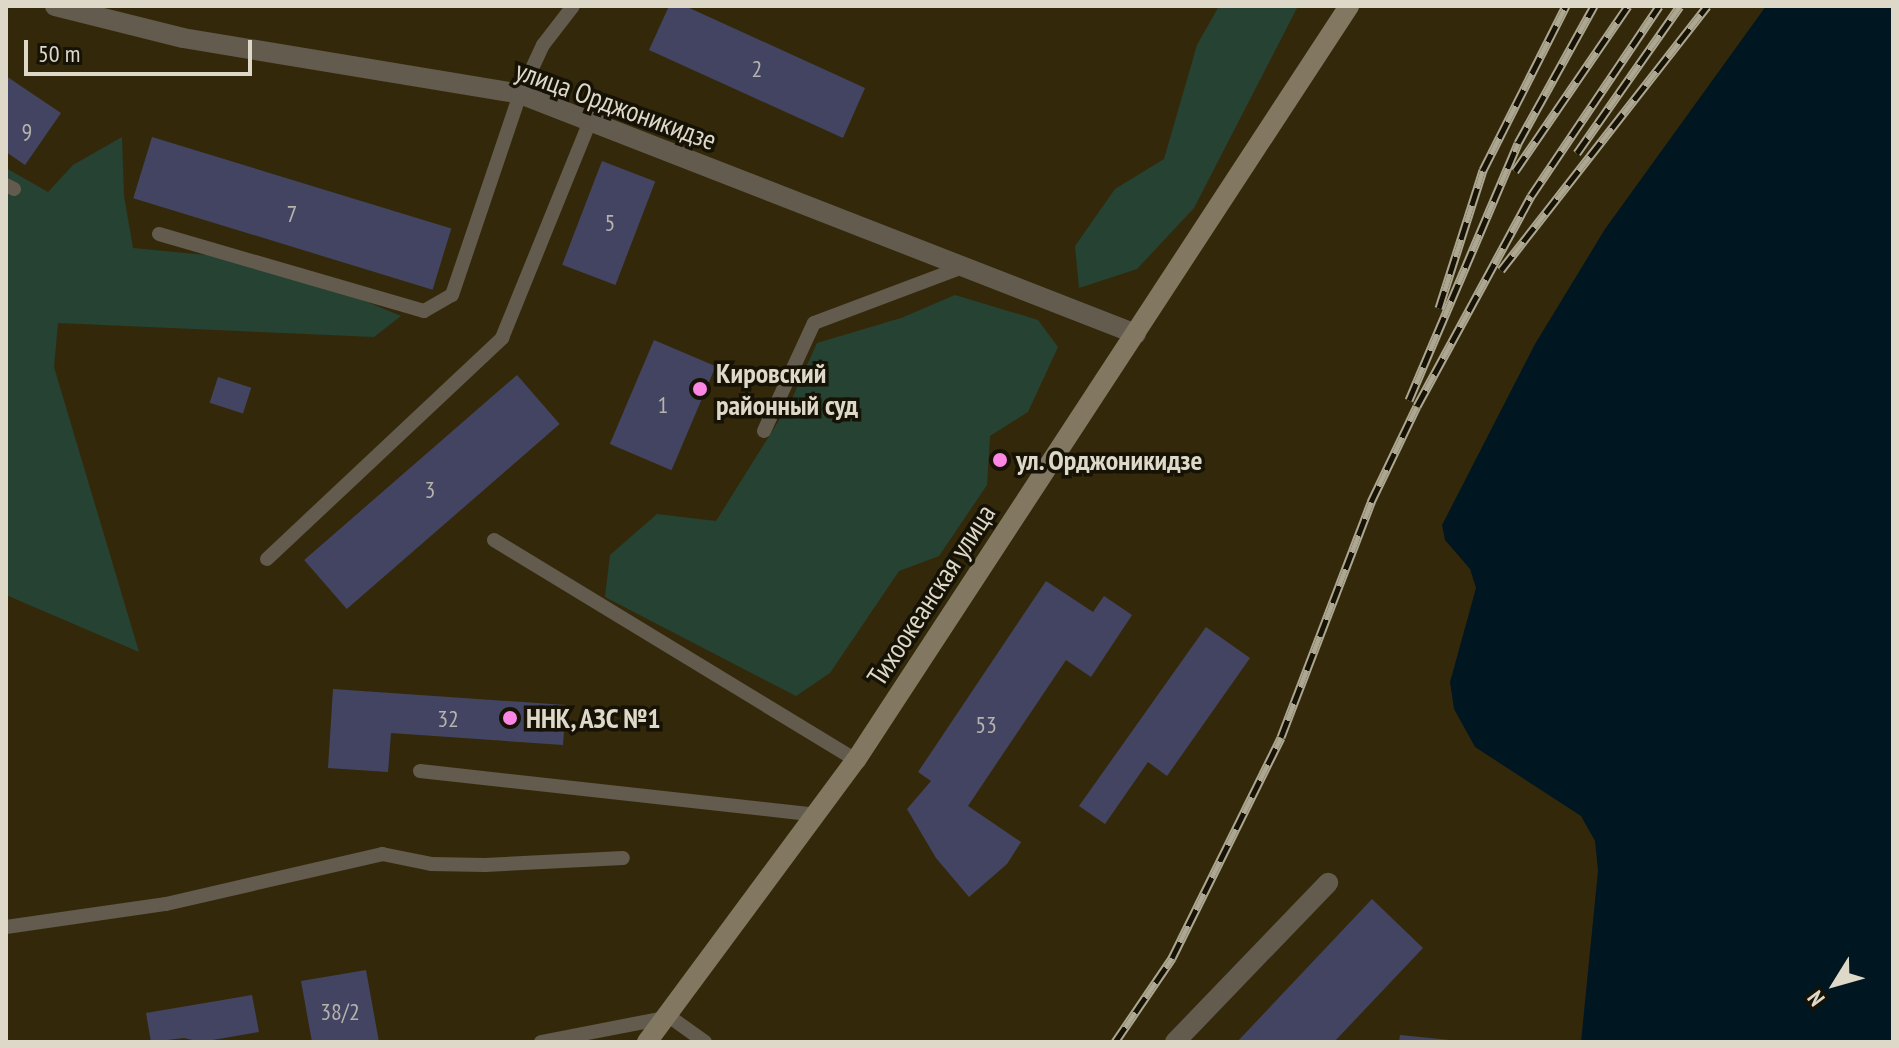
<!DOCTYPE html>
<meta charset="utf-8">
<style>
body{margin:0}
#map{position:relative;width:1899px;height:1048px;overflow:hidden;background:#33290a;font-family:"PT Sans Narrow",sans-serif}
div>[style]{position:absolute}
[style*='--x']{left:calc(var(--x)*1px);top:calc(var(--y)*1px);width:calc(var(--w)*1px);rotate:calc(var(--a)*1deg)}
.green>*{inset:0;background:#264233}
.water>*{inset:0;background:#001721}
.building>*{inset:0;background:#434461;transform-origin:0 0}
.service>*{height:14px;margin:-7px;padding:0 7px;transform-origin:7px;border-radius:7px;background:#625b4e}
.minor>*{height:20px;margin:-10px;padding:0 10px;transform-origin:10px;border-radius:10px;background:#625b4e}
.tertiary>*{height:20px;margin:-10px;padding:0 10px;transform-origin:10px;border-radius:10px;background:#625b4e}
.secondary>*{height:20px;margin:-10px;padding:0 10px;transform-origin:10px;border-radius:10px;background:#827761}
.rail>*{height:9px;margin-top:-4.5px;transform-origin:0;background:repeating-linear-gradient(90deg,#161206 0 18px,#ada792 0 36px);box-sizing:border-box;border-block:2px solid #ada792}
.dots>*{width:22px;height:22px;translate:-50% -50%;box-sizing:border-box;border:4px solid #161206;border-radius:50%}
span{translate:-50% -50%;white-space:nowrap;text-align:center;line-height:1.15;-webkit-text-stroke:7px #161206;paint-order:stroke}
.number-label{font-size:24px;color:#b6b3ae}
.number-label span{-webkit-text-stroke-width:0}
.street-label{font-size:28px;color:#ddd8c7}
.poi-label{font-size:28px;color:#ddd8c7;font-weight:700}
.left{translate:0 -50%;text-align:left}
.frame{position:absolute;inset:0;border:8px solid #ddd8c7;pointer-events:none}
.north{position:absolute;left:1795px;top:944px;width:80px;height:80px;-webkit-text-stroke:6px #161206;paint-order:stroke;rotate:233deg;font-size:22px;font-weight:700;line-height:32px;text-align:center;color:#ddd8c7}
.north::after{content:'';display:block;margin:auto;width:28px;height:36px;background:#ddd8c7;clip-path:polygon(50% 0,100% 100%,50% 72%,0 100%)}
.scale{position:absolute;left:24px;top:40px;width:228px;height:36px;box-sizing:border-box;border:4px solid #ddd8c7;border-top:0;padding-left:10px;font-size:24px;line-height:28px;white-space:nowrap;color:#ddd8c7;-webkit-text-stroke:6px #161206;paint-order:stroke}
</style>
<div id="map">
<div class="green">
<i style="clip-path:polygon(1219px 6px,1298px 6px,1194px 208px,1137px 269px,1079px 288px,1075px 246px,1115px 189px,1164px 159px,1197px 45px)"></i>
<i style="clip-path:polygon(122px 137px,124px 196px,133px 248px,269px 261px,401px 316px,374px 337px,58px 323px,54px 367px,139px 652px,6px 595px,6px 168px,48px 192px,73px 165px)"></i>
<i style="clip-path:polygon(955px 295px,1038px 320px,1058px 347px,1028px 412px,990px 436px,987px 485px,939px 556px,899px 571px,830px 673px,796px 696px,605px 597px,610px 555px,657px 514px,716px 521px,791px 401px,817px 343px,901px 318px)"></i>
</div>
<div class="water">
<i style="clip-path:polygon(1766px 6px,1893px 6px,1893px 1042px,1581px 1042px,1598px 871px,1595px 841px,1581px 816px,1475px 747px,1454px 709px,1450px 682px,1476px 588px,1470px 569px,1445px 540px,1442px 525px,1535px 344px,1605px 229px)"></i>
</div>
<div class="building">
<i style="clip-path:polygon(669px 6px,685px 6px,865px 88px,843px 138px,649px 50px)"></i>
<i style="clip-path:polygon(6px 76px,61px 113px,25px 165px,6px 152px)"></i>
<i style="left:152px;top:137px;width:313px;height:64px;rotate:17deg"></i>
<i style="left:602px;top:161px;width:57px;height:111px;rotate:21deg"></i>
<i style="left:654px;top:340px;width:67px;height:113px;rotate:23deg"></i>
<i style="left:517px;top:375px;width:65px;height:282px;rotate:49deg"></i>
<i style="left:218px;top:377px;width:35px;height:27px;rotate:18deg"></i>
<i style="clip-path:polygon(1046px 581px,1093px 612px,1104px 596px,1132px 615px,1091px 677px,1066px 660px,968px 806px,1021px 842px,1007px 864px,969px 897px,936px 858px,907px 809px,931px 781px,918px 772px)"></i>
<i style="clip-path:polygon(1206px 627px,1250px 658px,1167px 776px,1148px 762px,1105px 824px,1079px 806px)"></i>
<i style="clip-path:polygon(333px 689px,566px 705px,563px 745px,391px 733px,388px 772px,328px 768px)"></i>
<i style="clip-path:polygon(1372px 899px,1423px 948px,1334px 1042px,1237px 1042px)"></i>
<i style="clip-path:polygon(366px 970px,379px 1042px,312px 1042px,301px 981px)"></i>
<i style="clip-path:polygon(252px 995px,259px 1032px,201px 1042px,184px 1038px,151px 1042px,146px 1013px)"></i>
<i style="clip-path:polygon(1400px 1035px,1450px 1040px,1450px 1042px,1399px 1042px)"></i>
</div>
<div class="service">
<i style="--x:6;--y:185;--w:9;--a:27"></i>
<i style="--x:159;--y:234;--w:276;--a:16.2"></i>
<i style="--x:424;--y:311;--w:32;--a:-30"></i>
<i style="--x:452;--y:295;--w:212;--a:-71.3"></i>
<i style="--x:520;--y:94;--w:54;--a:-64.9"></i>
<i style="--x:543;--y:45;--w:49;--a:-52.4"></i>
<i style="--x:764;--y:431;--w:119;--a:-65.2"></i>
<i style="--x:814;--y:323;--w:159;--a:-20.6"></i>
<i style="--x:494;--y:540;--w:424;--a:31.3"></i>
<i style="--x:267;--y:559;--w:323;--a:-43.2"></i>
<i style="--x:502;--y:338;--w:234;--a:-67.9"></i>
<i style="--x:420;--y:771;--w:398;--a:6.3"></i>
<i style="--x:6;--y:927;--w:162;--a:-8.2"></i>
<i style="--x:166;--y:904;--w:222;--a:-13"></i>
<i style="--x:382;--y:854;--w:50;--a:11.5"></i>
<i style="--x:431;--y:864;--w:54;--a:1.1"></i>
<i style="--x:485;--y:865;--w:138;--a:-2.9"></i>
<i style="--x:541;--y:1042;--w:131;--a:-11"></i>
<i style="--x:670;--y:1017;--w:43;--a:35.5"></i>
</div>
<div class="minor">
<i style="--x:1175;--y:1042;--w:221;--a:-46.1"></i>
</div>
<div class="tertiary">
<i style="--x:55;--y:6;--w:132;--a:14"></i>
<i style="--x:183;--y:38;--w:342;--a:9.4"></i>
<i style="--x:520;--y:94;--w:661;--a:21.29"></i>
</div>
<div class="secondary">
<i style="--x:647;--y:1042;--w:351;--a:-53.5"></i>
<i style="--x:856;--y:760;--w:901;--a:-56.82"></i>
</div>
<div class="rail">
<i style="--x:1577;--y:153;--w:179;--a:-55"></i>
<i style="--x:1515;--y:171;--w:200;--a:-55.6"></i>
<i style="--x:1501;--y:270;--w:335;--a:-52"></i>
<i style="--x:1439;--y:308;--w:145;--a:-72.3"></i>
<i style="--x:1483;--y:170;--w:184;--a:-63.2"></i>
<i style="--x:1409;--y:400;--w:279;--a:-67"></i>
<i style="--x:1518;--y:143;--w:157;--a:-61"></i>
<i style="--x:1115;--y:1042;--w:102;--a:-55.8"></i>
<i style="--x:1172;--y:958;--w:246;--a:-63.7"></i>
<i style="--x:1281;--y:737;--w:252;--a:-69"></i>
<i style="--x:1371;--y:502;--w:106;--a:-64.4"></i>
<i style="--x:1417;--y:406;--w:239;--a:-61.5"></i>
<i style="--x:1531;--y:196;--w:229;--a:-56"></i>
</div>
<div class="dots">
<i style="left:700px;top:389px;background:#fc86e3"></i>
<i style="left:1000px;top:460px;background:#fc86e3"></i>
<i style="left:510px;top:718px;background:#fc86e3"></i>
</div>
<div class="number-label">
<span style="left:757px;top:69px">2</span>
<span style="left:27px;top:132px">9</span>
<span style="left:292px;top:214px">7</span>
<span style="left:610px;top:223px">5</span>
<span style="left:663px;top:405px">1</span>
<span style="left:430px;top:490px">3</span>
<span style="left:448px;top:719px">32</span>
<span style="left:986px;top:725px">53</span>
<span style="left:340px;top:1012px">38/2</span>
</div>
<div class="street-label">
<span style="left:616px;top:105px;rotate:20deg">улица Орджоникидзе</span>
<span style="left:931px;top:595px;rotate:-57deg">Тихоокеанская улица</span>
</div>
<div class="poi-label">
<span class="left" style="left:716px;top:389px">Кировский<br>районный суд</span>
<span class="left" style="left:1016px;top:460px">ул. Орджоникидзе</span>
<span class="left" style="left:526px;top:718px">ННК, АЗС №1</span>
</div>
<div class="frame"></div>
<div class="north">N</div>
<div class="scale">50 m</div>
</div>
